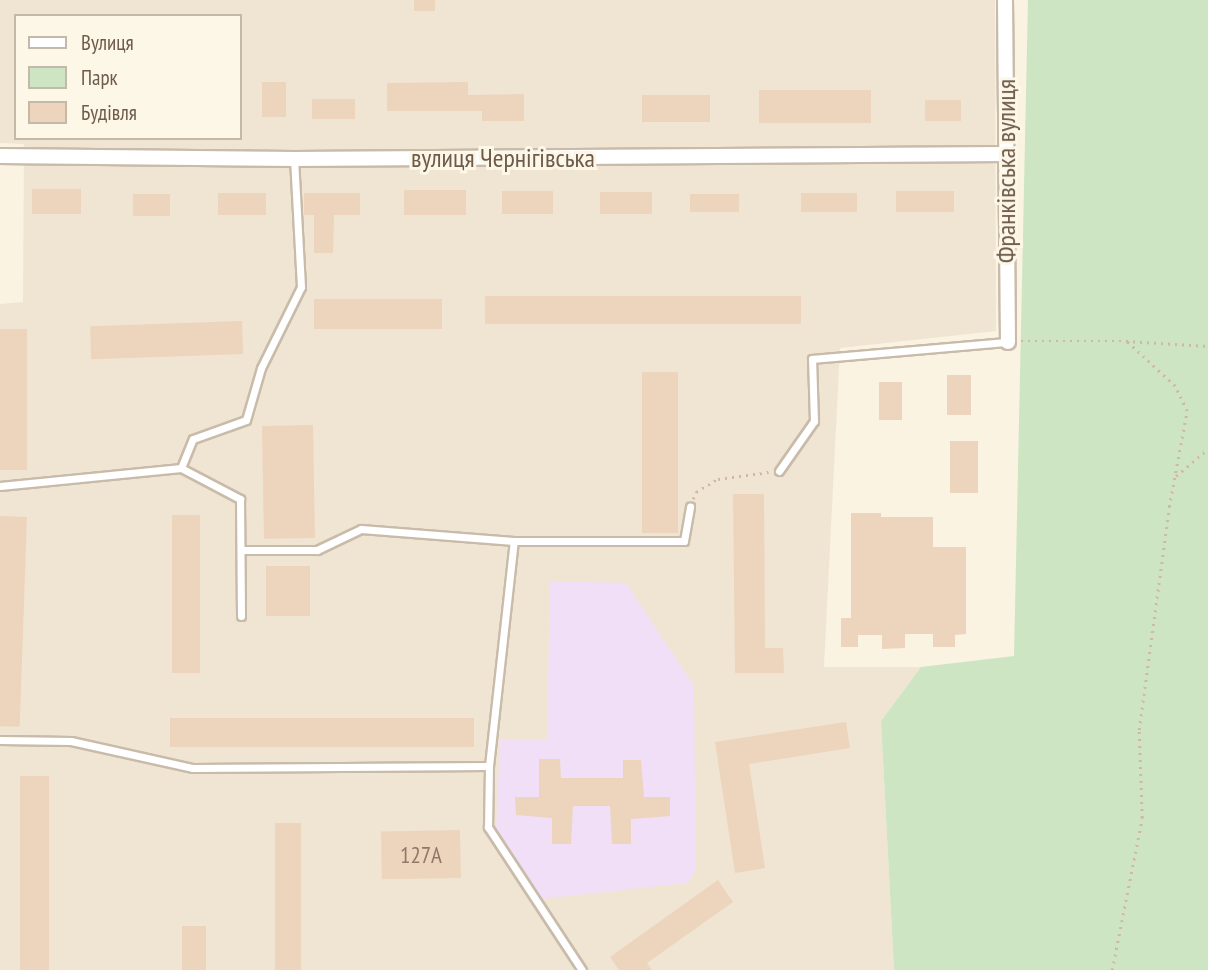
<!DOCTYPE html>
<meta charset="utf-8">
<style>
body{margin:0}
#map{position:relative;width:1208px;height:970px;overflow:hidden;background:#faf3e2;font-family:"PT Sans Narrow",sans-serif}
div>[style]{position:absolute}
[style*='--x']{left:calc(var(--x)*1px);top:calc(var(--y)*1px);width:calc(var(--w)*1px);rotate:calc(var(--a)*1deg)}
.residential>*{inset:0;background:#f0e5d2}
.education>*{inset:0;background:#f0dff6}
.green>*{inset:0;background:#cde5c3}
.building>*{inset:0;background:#ecd4bd;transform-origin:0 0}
.path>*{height:2.5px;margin-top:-1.25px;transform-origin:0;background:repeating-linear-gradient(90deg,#d0b8a1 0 2px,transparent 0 7px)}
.roads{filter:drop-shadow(2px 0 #c9bbaa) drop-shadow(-2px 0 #c9bbaa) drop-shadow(0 2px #c9bbaa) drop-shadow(0 -2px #c9bbaa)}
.lane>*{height:7px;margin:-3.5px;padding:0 3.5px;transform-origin:3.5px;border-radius:3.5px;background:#fff}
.street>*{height:14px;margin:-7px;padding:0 7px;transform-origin:7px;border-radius:7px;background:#fff}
span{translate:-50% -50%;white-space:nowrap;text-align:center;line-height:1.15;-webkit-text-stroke:6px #fdf7e8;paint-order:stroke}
.number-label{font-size:23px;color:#8e7968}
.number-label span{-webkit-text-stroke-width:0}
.street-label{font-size:26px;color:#6f5b4b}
.legend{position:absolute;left:14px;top:14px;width:228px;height:126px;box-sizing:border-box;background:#fdf7e8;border:2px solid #c4b9a9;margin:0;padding:9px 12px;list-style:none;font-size:21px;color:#6f5b4b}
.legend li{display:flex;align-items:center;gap:14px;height:35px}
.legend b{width:35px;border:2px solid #c4b9a9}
</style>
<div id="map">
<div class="residential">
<i style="clip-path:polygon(evenodd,0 0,995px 0,996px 331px,840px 348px,824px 667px,921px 667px,881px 721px,894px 970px,0 970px,0 304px,23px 302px,24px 144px,0 143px,0 0,16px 16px,240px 16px,240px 138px,16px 138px,16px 16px)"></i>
</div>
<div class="education">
<i style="clip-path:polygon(550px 581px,626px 583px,694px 686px,696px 870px,687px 883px,542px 899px,496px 829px,500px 739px,547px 739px)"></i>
</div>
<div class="green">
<i style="clip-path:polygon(1028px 0,1208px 0,1208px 970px,894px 970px,881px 721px,921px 667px,1014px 656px)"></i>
</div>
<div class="building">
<i style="left:414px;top:0;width:21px;height:11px"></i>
<i style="left:262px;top:82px;width:24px;height:35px"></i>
<i style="clip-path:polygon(468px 82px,468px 95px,524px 94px,524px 121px,482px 121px,482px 111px,387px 111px,387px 83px)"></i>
<i style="left:759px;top:90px;width:112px;height:33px"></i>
<i style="left:642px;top:95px;width:68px;height:27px"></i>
<i style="left:312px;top:99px;width:43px;height:20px"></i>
<i style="left:925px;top:100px;width:36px;height:21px"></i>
<i style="left:32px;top:189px;width:49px;height:25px"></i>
<i style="left:404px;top:190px;width:62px;height:25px"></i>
<i style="left:502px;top:191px;width:51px;height:23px"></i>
<i style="left:896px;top:191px;width:58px;height:21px"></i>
<i style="left:600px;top:192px;width:52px;height:22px"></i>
<i style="left:218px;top:193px;width:48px;height:22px"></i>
<i style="clip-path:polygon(304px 193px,360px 193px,360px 215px,334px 215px,333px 253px,314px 253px,314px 215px,304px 215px)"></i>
<i style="left:801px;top:193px;width:56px;height:19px"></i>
<i style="left:133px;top:194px;width:37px;height:22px"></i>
<i style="left:690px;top:194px;width:49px;height:18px"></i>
<i style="left:801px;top:296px;width:28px;height:316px;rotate:90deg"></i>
<i style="left:442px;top:299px;width:30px;height:128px;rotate:90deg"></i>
<i style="left:242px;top:321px;width:33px;height:152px;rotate:88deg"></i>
<i style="left:0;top:329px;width:27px;height:141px"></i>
<i style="left:678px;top:372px;width:161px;height:36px;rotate:90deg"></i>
<i style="left:947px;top:375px;width:24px;height:40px"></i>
<i style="left:879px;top:382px;width:23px;height:38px"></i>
<i style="left:313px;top:425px;width:113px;height:51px;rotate:89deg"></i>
<i style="left:950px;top:441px;width:28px;height:52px"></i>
<i style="clip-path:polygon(733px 494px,764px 494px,765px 648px,783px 648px,784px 673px,735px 673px)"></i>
<i style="clip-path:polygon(851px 513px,881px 513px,881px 517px,933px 517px,933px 547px,966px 547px,966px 634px,955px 635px,955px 647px,933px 647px,933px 634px,905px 634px,905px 648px,882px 649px,882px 635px,858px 635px,858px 647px,841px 647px,841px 618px,851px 618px)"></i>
<i style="left:172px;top:515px;width:28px;height:158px"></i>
<i style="left:0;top:516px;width:27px;height:210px;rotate:2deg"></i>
<i style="left:266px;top:566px;width:44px;height:50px"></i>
<i style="left:170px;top:718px;width:304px;height:29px"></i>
<i style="clip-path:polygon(846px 722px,850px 748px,749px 764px,765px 868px,735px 873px,715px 742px)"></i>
<i style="clip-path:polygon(539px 759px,560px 759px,561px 778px,623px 778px,623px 760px,641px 760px,644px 797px,670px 797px,670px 816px,631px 819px,631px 844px,612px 844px,610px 806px,573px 806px,571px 844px,552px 844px,552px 818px,516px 815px,515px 797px,539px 797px)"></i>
<i style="left:20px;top:776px;width:29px;height:194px"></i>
<i style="left:301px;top:823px;width:147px;height:26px;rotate:90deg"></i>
<i style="left:460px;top:830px;width:48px;height:79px;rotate:89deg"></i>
<i style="clip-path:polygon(718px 880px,733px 902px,647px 963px,652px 970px,619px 970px,610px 957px)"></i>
<i style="left:182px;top:926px;width:24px;height:44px"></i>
</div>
<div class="path">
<i style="--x:1021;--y:341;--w:105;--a:0"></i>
<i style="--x:1126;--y:341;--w:82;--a:3.5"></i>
<i style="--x:1176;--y:476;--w:42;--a:-40.2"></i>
<i style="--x:693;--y:499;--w:8;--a:-67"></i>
<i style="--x:696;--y:492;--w:26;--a:-31"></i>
<i style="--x:718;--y:479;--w:51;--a:-7.8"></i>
<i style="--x:1112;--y:970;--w:155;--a:-78.8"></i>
<i style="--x:1142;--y:818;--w:88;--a:-92"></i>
<i style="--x:1139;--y:730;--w:225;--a:-82.3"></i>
<i style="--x:1169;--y:507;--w:98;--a:-79.4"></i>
<i style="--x:1187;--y:411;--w:28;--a:-116"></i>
<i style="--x:1175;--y:386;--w:67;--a:-137.4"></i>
</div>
<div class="roads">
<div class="lane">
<i style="--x:181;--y:468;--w:31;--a:-68"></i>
<i style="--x:193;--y:439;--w:56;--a:-19.7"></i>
<i style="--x:246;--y:420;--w:54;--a:-73.9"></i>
<i style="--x:261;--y:368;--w:90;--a:-63.7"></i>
<i style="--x:301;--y:287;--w:128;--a:-93.1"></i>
<i style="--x:779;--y:471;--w:61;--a:-55"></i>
<i style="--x:814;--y:421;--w:62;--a:-91.8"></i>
<i style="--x:812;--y:359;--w:197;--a:-5"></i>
<i style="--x:0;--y:486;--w:182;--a:-5.7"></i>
<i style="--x:181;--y:468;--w:67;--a:27.7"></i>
<i style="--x:240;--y:499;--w:117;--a:89.5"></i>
<i style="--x:241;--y:550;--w:76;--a:0"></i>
<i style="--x:317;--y:550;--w:49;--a:-25.5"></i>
<i style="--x:361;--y:529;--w:153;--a:4.5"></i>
<i style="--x:514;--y:541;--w:170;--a:0"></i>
<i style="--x:684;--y:541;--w:35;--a:-80"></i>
<i style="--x:0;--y:740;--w:71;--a:0.8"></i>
<i style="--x:71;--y:741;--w:125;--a:12.5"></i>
<i style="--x:193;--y:768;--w:296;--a:-0.4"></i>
<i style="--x:489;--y:766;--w:226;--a:-83.7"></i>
<i style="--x:489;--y:766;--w:61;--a:90.9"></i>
<i style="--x:488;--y:827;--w:171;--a:56.7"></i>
</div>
<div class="street">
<i style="--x:1005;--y:0;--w:342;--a:89.5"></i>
<i style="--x:0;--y:156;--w:294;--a:0.6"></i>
<i style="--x:294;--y:159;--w:712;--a:-0.4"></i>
</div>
</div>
<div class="number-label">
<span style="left:421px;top:855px">127А</span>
</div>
<div class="street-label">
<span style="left:503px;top:158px">вулиця Чернігівська</span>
<span style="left:1006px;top:171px;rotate:-90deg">Франківська вулиця</span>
</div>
<ul class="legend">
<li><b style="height:9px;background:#fff"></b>Вулиця</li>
<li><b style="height:19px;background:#cde5c3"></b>Парк</li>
<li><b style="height:19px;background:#ecd4bd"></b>Будівля</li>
</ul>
</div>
